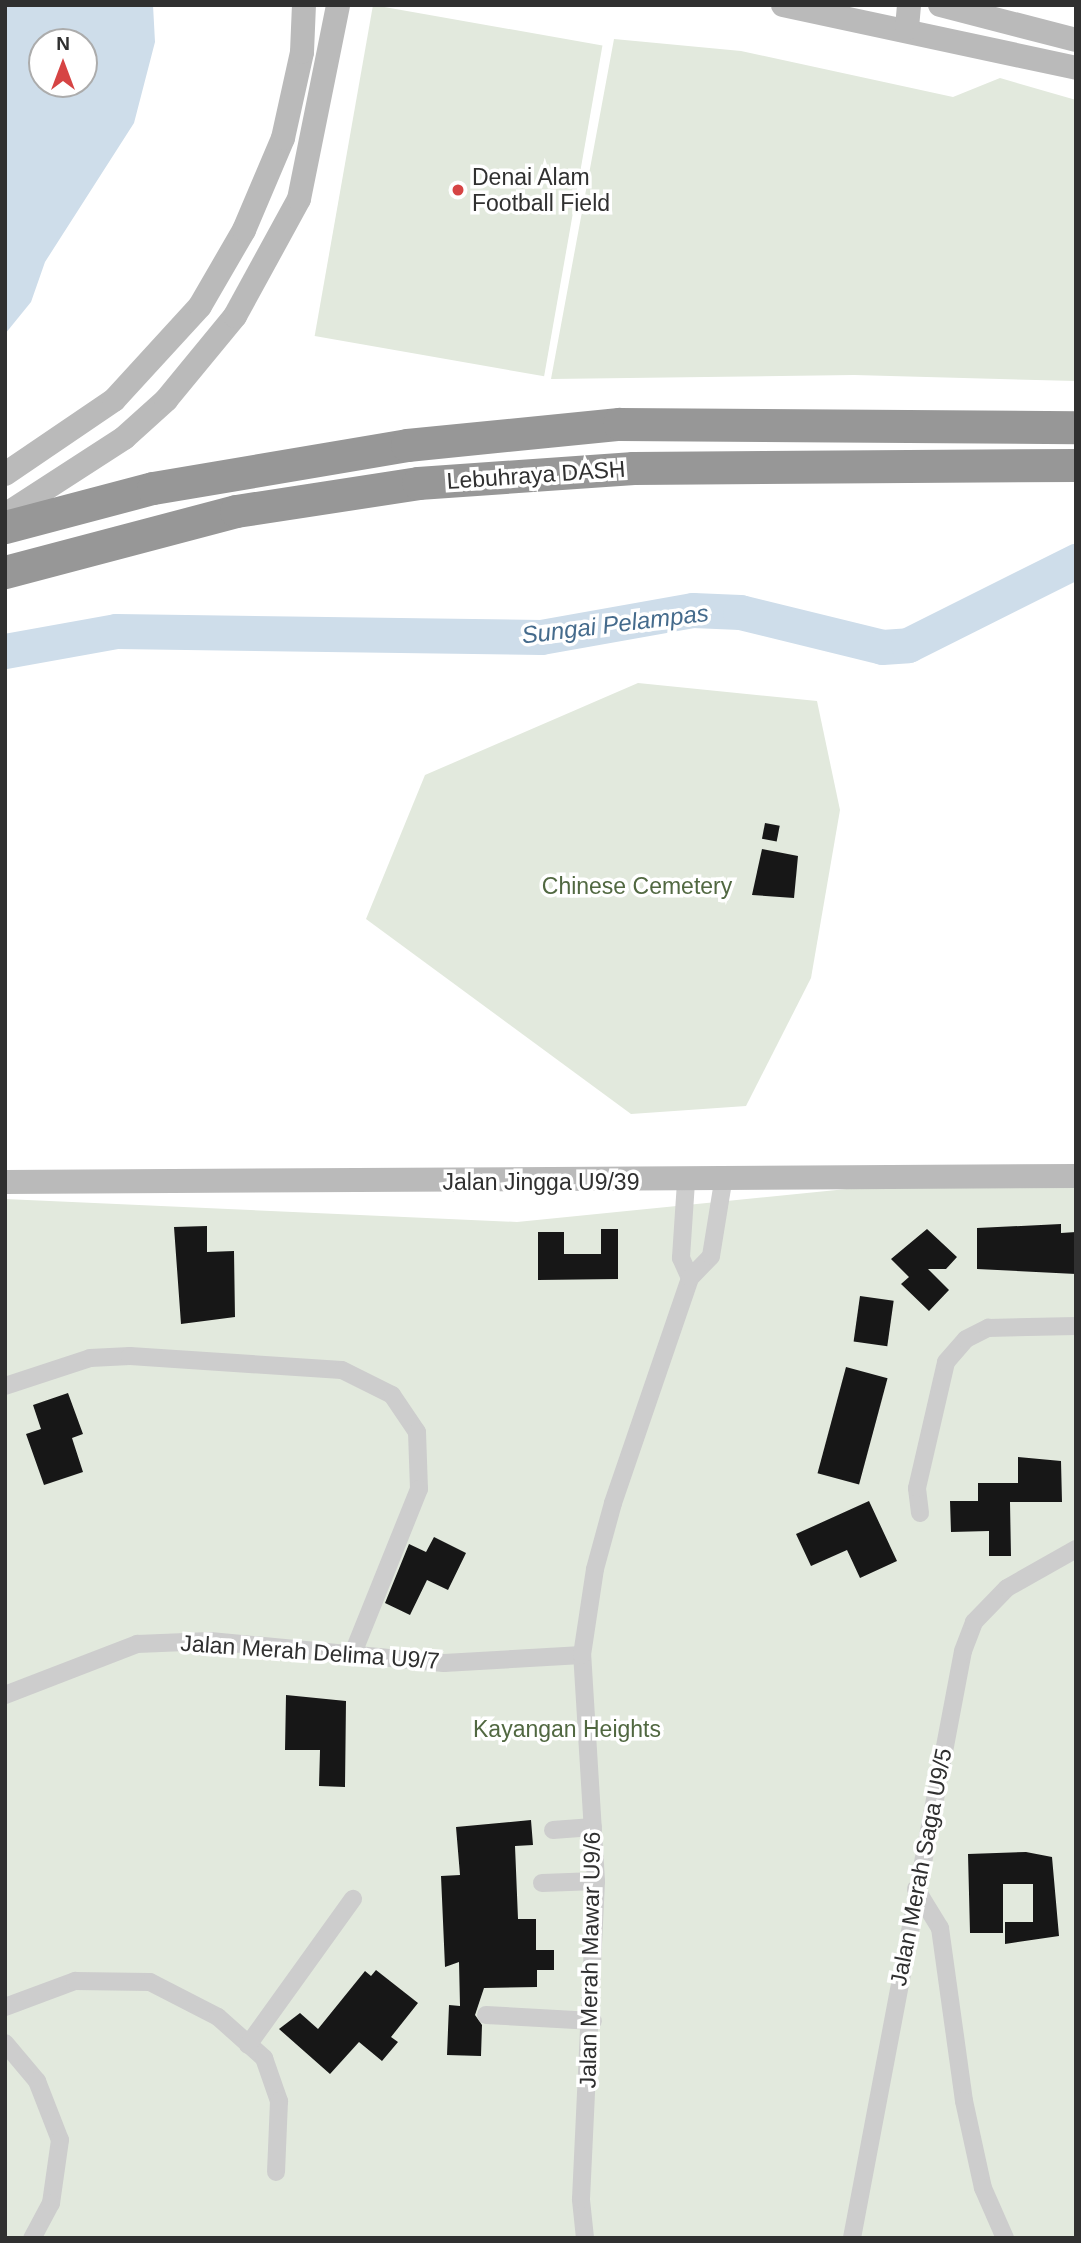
<!DOCTYPE html>
<style>
body{margin:0}
#map{position:relative;width:1081px;height:2243px;overflow:hidden;background:#fff;font-family:Helvetica,sans-serif}
div>[style]{position:absolute}
[style*='--x']{left:calc(var(--x)*1px);top:calc(var(--y)*1px);width:calc(var(--w)*1px);rotate:calc(var(--a)*1deg)}
.green>*{inset:0;background:#e2e9dd;transform-origin:0 0}
.water>*{inset:0;background:#ceddea}
.river>*{height:35px;margin:-17.5px;padding:0 17.5px;transform-origin:17.5px;border-radius:17.5px;background:#ceddea}
.building>*{inset:0;background:#171717;transform-origin:0 0}
.street>*{height:18px;margin:-9px;padding:0 9px;transform-origin:9px;border-radius:9px;background:#cdcdcd}
.secondary>*{height:24px;margin:-12px;padding:0 12px;transform-origin:12px;border-radius:12px;background:#bababa}
.highway>*{height:33px;margin:-16.5px;padding:0 16.5px;transform-origin:16.5px;border-radius:16.5px;background:#979797}
.dots>*{width:19px;height:19px;translate:-50% -50%;box-sizing:border-box;border:4px solid #fff;border-radius:50%}
span{translate:-50% -50%;white-space:nowrap;text-align:center;line-height:1.15;-webkit-text-stroke:7px #fff;paint-order:stroke}
.poi-label{font-size:23px;color:#303030}
.left{translate:0 -50%;text-align:left}
.street-label{font-size:23px;color:#303030}
.park-label{font-size:23px;color:#516841}
.water-label{font-size:24px;color:#456b8c;font-style:italic}
.frame{position:absolute;inset:0;border:7px solid #303030;pointer-events:none}
.north{position:absolute;left:28px;top:28px;width:70px;height:70px;box-sizing:border-box;background:#fff;border:2px solid #acacac;border-radius:50%;rotate:0deg;font-size:19px;font-weight:700;line-height:28px;text-align:center;color:#303030}
.north::after{content:'';display:block;margin:auto;width:24px;height:32px;background:#d64444;clip-path:polygon(50% 0,100% 100%,50% 72%,0 100%)}
</style>
<div id="map">
<div class="green">
<i style="left:373px;top:5px;width:233px;height:336px;rotate:10deg"></i>
<i style="clip-path:polygon(614px 39px,741px 51px,953px 97px,1000px 78px,1076px 100px,1076px 381px,854px 375px,551px 379px)"></i>
<i style="clip-path:polygon(638px 683px,817px 701px,840px 810px,811px 978px,746px 1106px,631px 1114px,366px 919px,425px 775px)"></i>
<i style="clip-path:polygon(1076px 1177px,1076px 2238px,5px 2238px,5px 1199px,517px 1222px,956px 1178px)"></i>
</div>
<div class="water">
<i style="clip-path:polygon(evenodd,5px 5px,153px 5px,155px 42px,134px 123px,45px 262px,31px 302px,5px 334px,5px 5px,42px 42px,84px 42px,84px 84px,42px 84px,42px 42px)"></i>
</div>
<div class="river">
<i style="--x:5;--y:651;--w:113;--a:-10.2"></i>
<i style="--x:116;--y:631;--w:425;--a:0.8"></i>
<i style="--x:541;--y:637;--w:154;--a:-10.1"></i>
<i style="--x:693;--y:610;--w:47;--a:2.4"></i>
<i style="--x:740;--y:612;--w:146;--a:13.8"></i>
<i style="--x:882;--y:647;--w:26;--a:-4"></i>
<i style="--x:908;--y:645;--w:188;--a:-26.6"></i>
</div>
<div class="building">
<i style="left:765px;top:823px;width:15px;height:16px;rotate:11deg"></i>
<i style="clip-path:polygon(762px 849px,798px 856px,794px 898px,752px 895px)"></i>
<i style="clip-path:polygon(1061px 1224px,1061px 1233px,1076px 1232px,1076px 1274px,977px 1269px,977px 1228px)"></i>
<i style="clip-path:polygon(207px 1226px,207px 1252px,234px 1251px,235px 1317px,181px 1324px,174px 1227px)"></i>
<i style="clip-path:polygon(601px 1229px,618px 1229px,618px 1279px,538px 1280px,538px 1232px,564px 1232px,564px 1254px,601px 1254px)"></i>
<i style="clip-path:polygon(927px 1229px,957px 1257px,946px 1269px,928px 1269px,949px 1290px,929px 1311px,901px 1284px,909px 1277px,891px 1259px)"></i>
<i style="left:860px;top:1296px;width:34px;height:46px;rotate:8deg"></i>
<i style="left:846px;top:1367px;width:43px;height:110px;rotate:15deg"></i>
<i style="clip-path:polygon(68px 1393px,83px 1434px,72px 1438px,83px 1472px,44px 1485px,26px 1434px,41px 1429px,33px 1405px)"></i>
<i style="clip-path:polygon(1018px 1457px,1061px 1461px,1062px 1502px,1010px 1502px,1011px 1556px,989px 1556px,989px 1531px,951px 1532px,950px 1501px,978px 1501px,978px 1483px,1018px 1483px)"></i>
<i style="clip-path:polygon(869px 1501px,897px 1561px,860px 1578px,847px 1550px,811px 1566px,796px 1534px)"></i>
<i style="clip-path:polygon(434px 1537px,466px 1553px,448px 1590px,427px 1580px,410px 1615px,385px 1603px,409px 1544px,426px 1552px)"></i>
<i style="clip-path:polygon(286px 1695px,346px 1701px,345px 1787px,319px 1786px,320px 1750px,285px 1750px)"></i>
<i style="clip-path:polygon(531px 1820px,533px 1845px,515px 1846px,518px 1919px,536px 1919px,536px 1950px,554px 1950px,554px 1970px,537px 1970px,537px 1987px,484px 1988px,475px 2015px,482px 2025px,481px 2056px,447px 2055px,449px 2005px,460px 2006px,459px 1962px,445px 1967px,441px 1876px,460px 1875px,456px 1827px)"></i>
<i style="clip-path:polygon(1026px 1852px,1052px 1857px,1059px 1936px,1005px 1944px,1005px 1922px,1033px 1922px,1033px 1884px,1003px 1884px,1003px 1933px,970px 1933px,968px 1854px)"></i>
<i style="clip-path:polygon(376px 1970px,418px 2003px,391px 2037px,398px 2042px,382px 2061px,359px 2042px,330px 2074px,279px 2029px,300px 2013px,318px 2029px,365px 1971px,371px 1976px)"></i>
</div>
<div class="street">
<i style="--x:686;--y:1182;--w:76;--a:93.8"></i>
<i style="--x:681;--y:1258;--w:22;--a:66"></i>
<i style="--x:5;--y:1386;--w:89;--a:-18.2"></i>
<i style="--x:90;--y:1358;--w:40;--a:-2.9"></i>
<i style="--x:130;--y:1356;--w:212;--a:3.8"></i>
<i style="--x:342;--y:1370;--w:56;--a:26.6"></i>
<i style="--x:392;--y:1395;--w:45;--a:56"></i>
<i style="--x:417;--y:1432;--w:57;--a:88"></i>
<i style="--x:419;--y:1489;--w:177;--a:111.9"></i>
<i style="--x:920;--y:1513;--w:25;--a:-97"></i>
<i style="--x:917;--y:1488;--w:129;--a:-77"></i>
<i style="--x:946;--y:1362;--w:30;--a:-49"></i>
<i style="--x:966;--y:1339;--w:25;--a:-27"></i>
<i style="--x:988;--y:1328;--w:88;--a:-1.3"></i>
<i style="--x:5;--y:1695;--w:142;--a:-21.1"></i>
<i style="--x:137;--y:1644;--w:73;--a:-2.4"></i>
<i style="--x:210;--y:1641;--w:235;--a:5.4"></i>
<i style="--x:444;--y:1663;--w:138;--a:-3.3"></i>
<i style="--x:553;--y:1830;--w:40;--a:-4.3"></i>
<i style="--x:542;--y:1883;--w:54;--a:-2.1"></i>
<i style="--x:916;--y:1889;--w:46;--a:58.4"></i>
<i style="--x:940;--y:1928;--w:175;--a:82.1"></i>
<i style="--x:964;--y:2101;--w:89;--a:77.7"></i>
<i style="--x:983;--y:2188;--w:55;--a:66.3"></i>
<i style="--x:5;--y:2007;--w:75;--a:-20.4"></i>
<i style="--x:75;--y:1981;--w:75;--a:0.8"></i>
<i style="--x:150;--y:1982;--w:76;--a:27.2"></i>
<i style="--x:218;--y:2017;--w:62;--a:41.7"></i>
<i style="--x:264;--y:2058;--w:46;--a:70.8"></i>
<i style="--x:279;--y:2101;--w:71;--a:92.4"></i>
<i style="--x:486;--y:2015;--w:107;--a:3.2"></i>
<i style="--x:5;--y:2043;--w:50;--a:49.9"></i>
<i style="--x:37;--y:2081;--w:63;--a:68.7"></i>
<i style="--x:60;--y:2140;--w:64;--a:98.1"></i>
<i style="--x:51;--y:2203;--w:40;--a:118"></i>
<i style="--x:248;--y:2045;--w:180;--a:-54.3"></i>
<i style="--x:585;--y:2238;--w:39;--a:-96"></i>
<i style="--x:581;--y:2199;--w:318;--a:-87.3"></i>
<i style="--x:596;--y:1881;--w:226;--a:-93.5"></i>
<i style="--x:582;--y:1655;--w:87;--a:-81.4"></i>
<i style="--x:595;--y:1569;--w:68;--a:-74.7"></i>
<i style="--x:613;--y:1503;--w:238;--a:-71.1"></i>
<i style="--x:690;--y:1278;--w:30;--a:-46"></i>
<i style="--x:711;--y:1256;--w:75;--a:-80.8"></i>
<i style="--x:852;--y:2238;--w:597;--a:-79.29"></i>
<i style="--x:963;--y:1651;--w:31;--a:-69"></i>
<i style="--x:974;--y:1622;--w:47;--a:-45.9"></i>
<i style="--x:1007;--y:1588;--w:79;--a:-29.5"></i>
</div>
<div class="secondary">
<i style="--x:783;--y:5;--w:300;--a:12.1"></i>
<i style="--x:940;--y:5;--w:140;--a:14.4"></i>
<i style="--x:907;--y:28;--w:23;--a:-85"></i>
<i style="--x:5;--y:474;--w:132;--a:-34.2"></i>
<i style="--x:114;--y:400;--w:127;--a:-47.5"></i>
<i style="--x:200;--y:306;--w:88;--a:-59.9"></i>
<i style="--x:244;--y:230;--w:100;--a:-67"></i>
<i style="--x:283;--y:138;--w:88;--a:-77.5"></i>
<i style="--x:302;--y:52;--w:47;--a:-87.6"></i>
<i style="--x:5;--y:515;--w:142;--a:-32.9"></i>
<i style="--x:124;--y:438;--w:57;--a:-42.1"></i>
<i style="--x:166;--y:400;--w:109;--a:-50.6"></i>
<i style="--x:235;--y:316;--w:133;--a:-61.3"></i>
<i style="--x:299;--y:199;--w:198;--a:-78.6"></i>
<i style="--x:5;--y:1182;--w:1071;--a:-0.32"></i>
</div>
<div class="highway">
<i style="--x:5;--y:527;--w:153;--a:-14.8"></i>
<i style="--x:153;--y:488;--w:258;--a:-9.6"></i>
<i style="--x:407;--y:445;--w:213;--a:-5.7"></i>
<i style="--x:619;--y:424;--w:457;--a:0.4"></i>
<i style="--x:5;--y:572;--w:239;--a:-14.8"></i>
<i style="--x:236;--y:511;--w:184;--a:-8.7"></i>
<i style="--x:418;--y:483;--w:216;--a:-4"></i>
<i style="--x:633;--y:468;--w:443;--a:-0.4"></i>
</div>
<div class="dots">
<i style="left:458px;top:190px;background:#d64444"></i>
</div>
<div class="poi-label">
<span class="left" style="left:472px;top:190px">Denai Alam<br>Football Field</span>
</div>
<div class="street-label">
<span style="left:536px;top:475px;rotate:-4deg">Lebuhraya DASH</span>
<span style="left:541px;top:1182px">Jalan Jingga U9/39</span>
<span style="left:310px;top:1652px;rotate:4deg">Jalan Merah Delima U9/7</span>
<span style="left:921px;top:1867px;rotate:-79deg">Jalan Merah Saga U9/5</span>
<span style="left:590px;top:1960px;rotate:-89deg">Jalan Merah Mawar U9/6</span>
</div>
<div class="park-label">
<span style="left:637px;top:886px">Chinese Cemetery</span>
<span style="left:567px;top:1729px">Kayangan Heights</span>
</div>
<div class="water-label">
<span style="left:615px;top:624px;rotate:-7deg">Sungai Pelampas</span>
</div>
<div class="frame"></div>
<div class="north">N</div>
</div>
